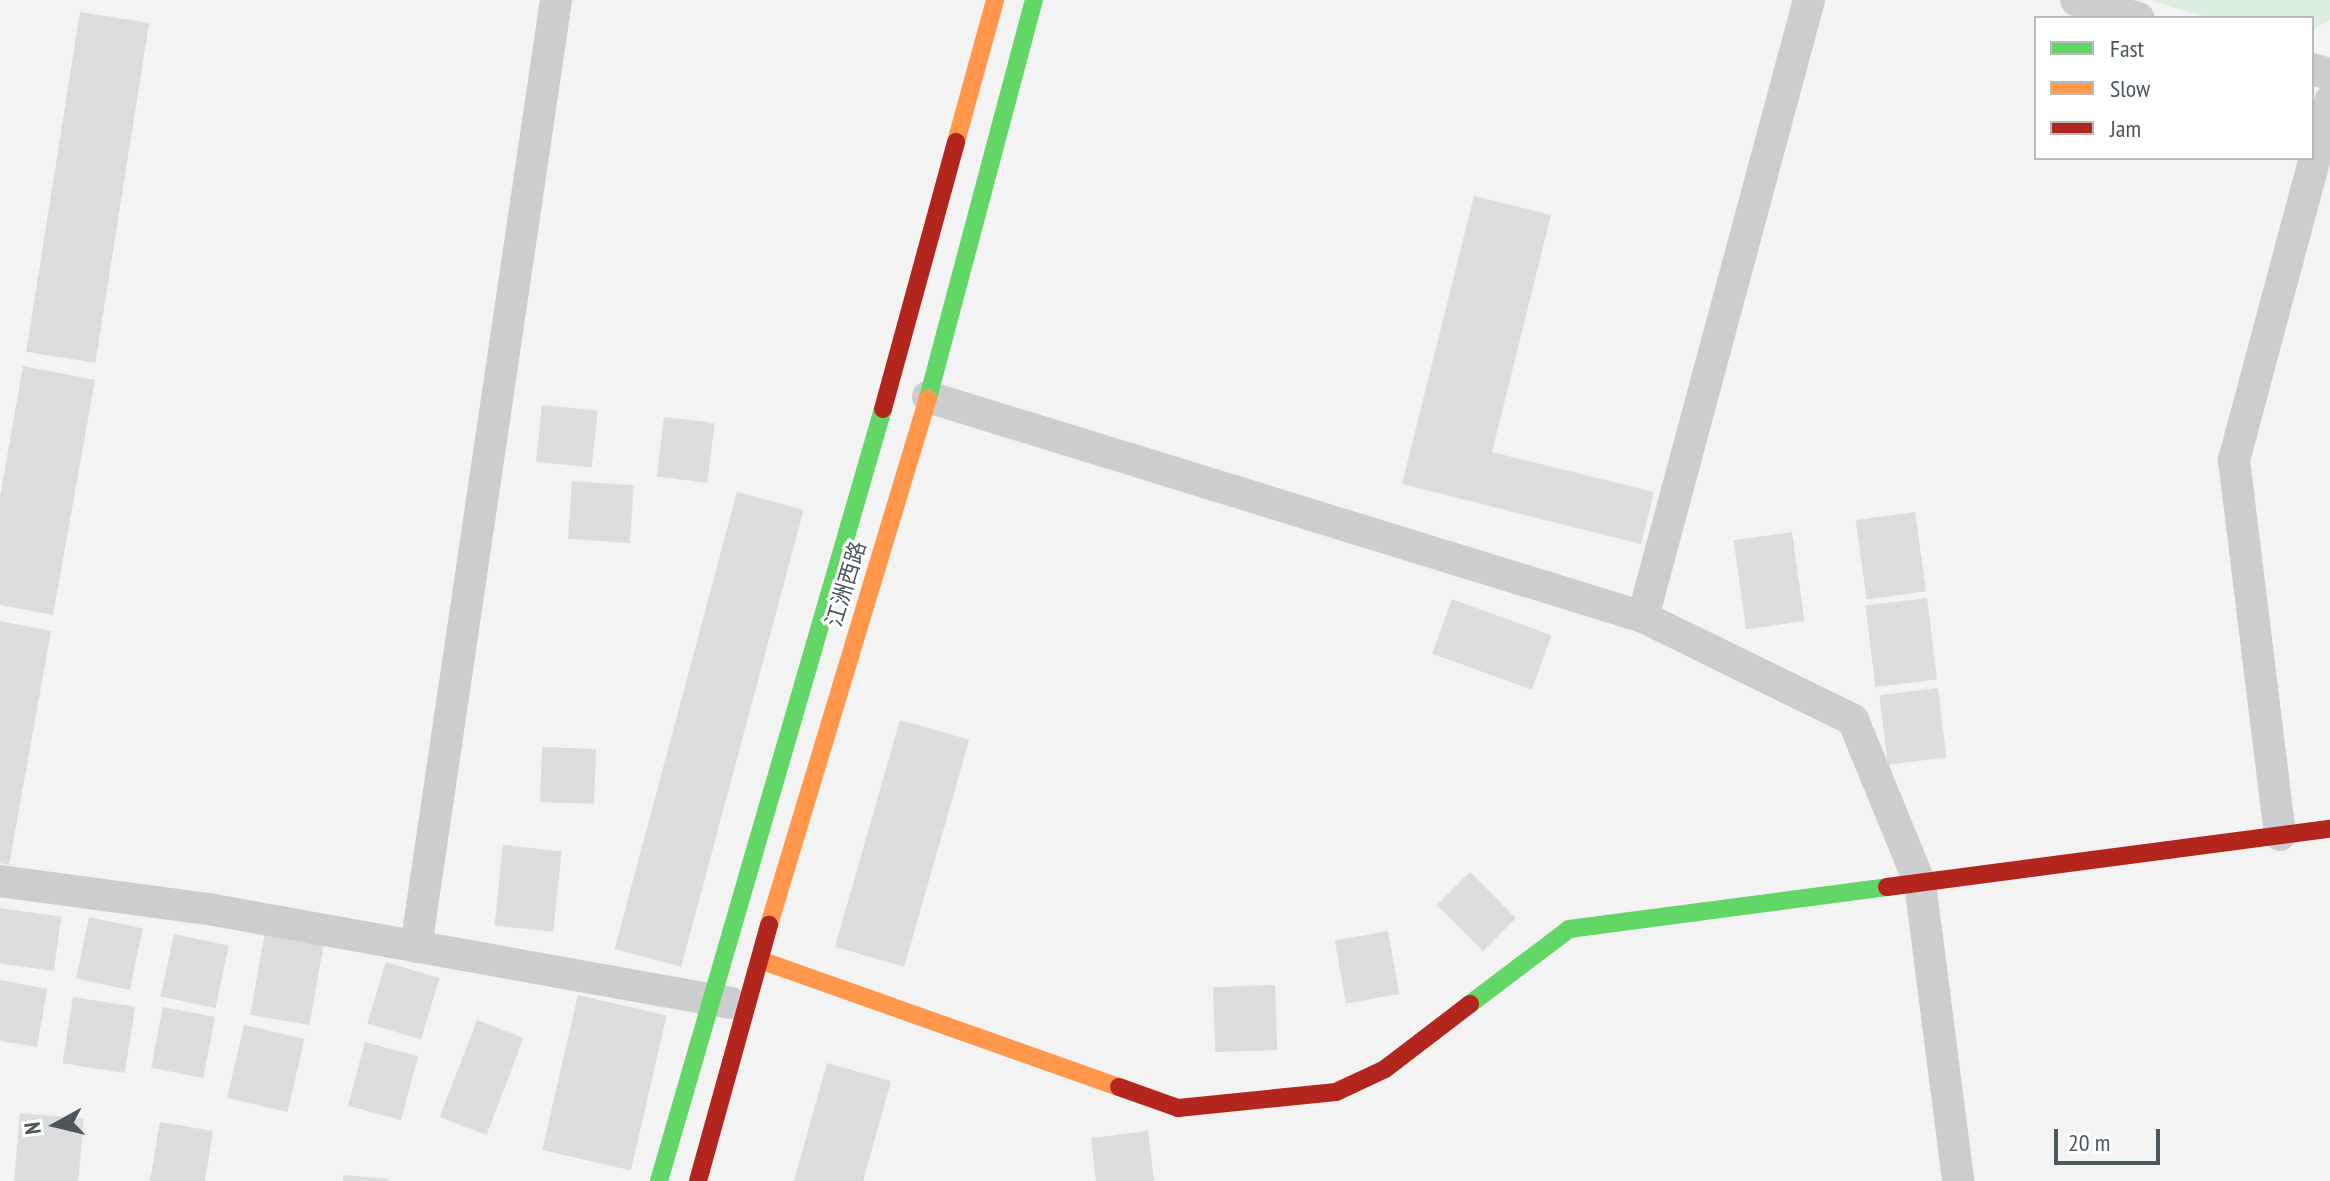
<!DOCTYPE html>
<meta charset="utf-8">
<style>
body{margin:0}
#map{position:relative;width:2330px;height:1181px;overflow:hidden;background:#f3f3f3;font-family:"PT Sans Narrow","Noto Sans SC",sans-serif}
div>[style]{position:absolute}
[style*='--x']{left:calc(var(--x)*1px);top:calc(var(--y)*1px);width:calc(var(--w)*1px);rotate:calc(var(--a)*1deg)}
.green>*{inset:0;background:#daefe0}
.building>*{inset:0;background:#dcdcdd;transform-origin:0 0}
.street>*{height:32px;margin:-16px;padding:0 16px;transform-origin:16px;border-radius:16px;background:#cbcdce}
.fast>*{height:18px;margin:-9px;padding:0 9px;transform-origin:9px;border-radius:9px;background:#63d668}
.slow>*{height:18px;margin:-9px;padding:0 9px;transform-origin:9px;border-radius:9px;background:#ff974d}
.jam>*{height:18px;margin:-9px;padding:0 9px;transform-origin:9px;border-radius:9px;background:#b3261e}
span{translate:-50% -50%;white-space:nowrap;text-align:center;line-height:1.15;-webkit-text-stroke:6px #fff;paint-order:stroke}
.street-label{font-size:22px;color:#4b565d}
.legend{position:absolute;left:2034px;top:16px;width:280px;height:144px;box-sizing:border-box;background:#fff;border:2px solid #b7bbbe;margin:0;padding:10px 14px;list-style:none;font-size:24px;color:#4b565d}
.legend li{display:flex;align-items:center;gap:16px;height:40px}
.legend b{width:40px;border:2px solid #b7bbbe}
.north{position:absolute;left:16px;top:1085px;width:80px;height:80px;-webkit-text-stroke:6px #fff;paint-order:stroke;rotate:262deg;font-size:22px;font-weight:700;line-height:32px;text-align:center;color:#4b565d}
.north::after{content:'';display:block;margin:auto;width:28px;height:36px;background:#4b565d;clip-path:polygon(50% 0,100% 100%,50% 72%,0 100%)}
.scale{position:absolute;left:2054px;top:1129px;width:106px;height:36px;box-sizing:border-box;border:4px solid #4b565d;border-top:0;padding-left:10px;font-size:24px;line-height:28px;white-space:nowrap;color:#4b565d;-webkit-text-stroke:6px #fff;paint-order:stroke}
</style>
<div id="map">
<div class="green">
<i style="clip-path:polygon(2150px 0,2330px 0,2330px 20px,2312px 30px,2312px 18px,2209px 18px)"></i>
</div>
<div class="building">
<i style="left:80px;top:12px;width:70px;height:344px;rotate:9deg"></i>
<i style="clip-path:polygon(1474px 196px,1551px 215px,1492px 452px,1654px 492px,1641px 544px,1402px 484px)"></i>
<i style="clip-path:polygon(23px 366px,95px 380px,53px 615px,0 605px,0 497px)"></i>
<i style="left:542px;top:405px;width:56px;height:57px;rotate:6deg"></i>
<i style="left:664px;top:417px;width:51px;height:60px;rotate:7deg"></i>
<i style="left:572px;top:481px;width:62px;height:58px;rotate:4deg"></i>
<i style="left:737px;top:492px;width:69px;height:473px;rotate:15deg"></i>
<i style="left:1915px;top:512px;width:80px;height:60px;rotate:82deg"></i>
<i style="left:1792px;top:532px;width:90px;height:59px;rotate:82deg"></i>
<i style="left:1927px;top:598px;width:82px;height:62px;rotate:83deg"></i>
<i style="left:1452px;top:599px;width:106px;height:58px;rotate:20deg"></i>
<i style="clip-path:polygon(0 621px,51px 631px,9px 865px,0 863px)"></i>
<i style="left:1938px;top:688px;width:70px;height:59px;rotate:83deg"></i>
<i style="left:900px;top:720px;width:72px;height:236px;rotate:16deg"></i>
<i style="left:542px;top:747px;width:54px;height:55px;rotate:2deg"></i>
<i style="left:503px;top:845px;width:59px;height:81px;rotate:6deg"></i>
<i style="left:1470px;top:872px;width:65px;height:47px;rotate:45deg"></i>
<i style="left:0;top:908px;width:62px;height:55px;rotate:8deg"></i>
<i style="left:89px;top:917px;width:55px;height:63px;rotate:12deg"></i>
<i style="left:266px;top:926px;width:60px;height:90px;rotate:10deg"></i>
<i style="left:1388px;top:931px;width:64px;height:54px;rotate:80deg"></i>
<i style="left:174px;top:934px;width:56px;height:64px;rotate:12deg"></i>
<i style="left:386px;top:962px;width:56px;height:64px;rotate:17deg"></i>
<i style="clip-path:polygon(0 980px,47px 989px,37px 1047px,0 1041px)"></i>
<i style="left:1275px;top:985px;width:65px;height:62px;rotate:88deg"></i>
<i style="left:578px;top:995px;width:91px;height:159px;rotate:13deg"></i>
<i style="left:73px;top:997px;width:63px;height:67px;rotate:9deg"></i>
<i style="left:163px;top:1007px;width:53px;height:62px;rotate:11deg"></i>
<i style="left:477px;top:1020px;width:50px;height:104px;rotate:21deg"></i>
<i style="left:244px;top:1025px;width:62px;height:75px;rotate:13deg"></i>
<i style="left:365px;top:1042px;width:55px;height:66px;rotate:15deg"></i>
<i style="clip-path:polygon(827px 1063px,891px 1081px,863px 1181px,794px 1181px)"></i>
<i style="left:20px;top:1113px;width:64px;height:68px;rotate:5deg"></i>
<i style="clip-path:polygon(160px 1122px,213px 1131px,205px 1181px,150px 1181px)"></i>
<i style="clip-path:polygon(1148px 1131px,1154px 1181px,1096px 1181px,1091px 1138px)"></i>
<i style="clip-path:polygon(343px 1175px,388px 1179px,388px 1181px,343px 1181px)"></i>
</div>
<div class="street">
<i style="--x:2076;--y:0;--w:65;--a:16.2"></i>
<i style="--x:2312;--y:69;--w:19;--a:16"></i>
<i style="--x:928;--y:397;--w:748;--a:17.1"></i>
<i style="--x:1643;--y:617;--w:234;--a:26.1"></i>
<i style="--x:1853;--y:720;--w:176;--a:67.7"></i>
<i style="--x:1920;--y:883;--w:300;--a:82.7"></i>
<i style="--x:1643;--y:617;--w:639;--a:-74.94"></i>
<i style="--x:2280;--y:835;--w:378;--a:-97"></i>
<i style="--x:2234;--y:460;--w:372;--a:-75"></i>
<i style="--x:0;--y:881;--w:216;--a:7.7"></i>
<i style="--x:214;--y:910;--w:525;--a:10.2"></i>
<i style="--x:416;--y:947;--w:957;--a:-81.59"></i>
</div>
<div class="fast">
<i style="--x:928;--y:398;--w:412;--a:-75.1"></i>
<i style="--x:1470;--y:1004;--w:124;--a:-37.1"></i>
<i style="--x:1569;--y:929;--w:321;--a:-7.5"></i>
<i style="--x:659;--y:1181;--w:804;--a:-73.82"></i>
</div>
<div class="slow">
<i style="--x:956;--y:142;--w:147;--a:-74.6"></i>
<i style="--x:769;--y:925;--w:550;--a:-73.21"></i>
<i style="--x:760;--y:960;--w:381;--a:19.5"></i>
</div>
<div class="jam">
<i style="--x:883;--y:409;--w:277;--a:-74.7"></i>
<i style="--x:1887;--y:887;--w:447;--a:-7.5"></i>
<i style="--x:1119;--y:1087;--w:63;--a:19.6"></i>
<i style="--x:1178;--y:1108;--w:159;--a:-5.8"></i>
<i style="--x:1336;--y:1092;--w:54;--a:-25.1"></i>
<i style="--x:1385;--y:1069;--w:107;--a:-37.4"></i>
<i style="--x:698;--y:1181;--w:266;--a:-74.5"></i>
</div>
<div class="street-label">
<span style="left:846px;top:584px;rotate:-73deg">江洲西路</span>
</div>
<ul class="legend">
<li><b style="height:10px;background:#63d668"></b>Fast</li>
<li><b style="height:10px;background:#ff974d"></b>Slow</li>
<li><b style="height:10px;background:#b3261e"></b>Jam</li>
</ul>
<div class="north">N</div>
<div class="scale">20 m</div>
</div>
